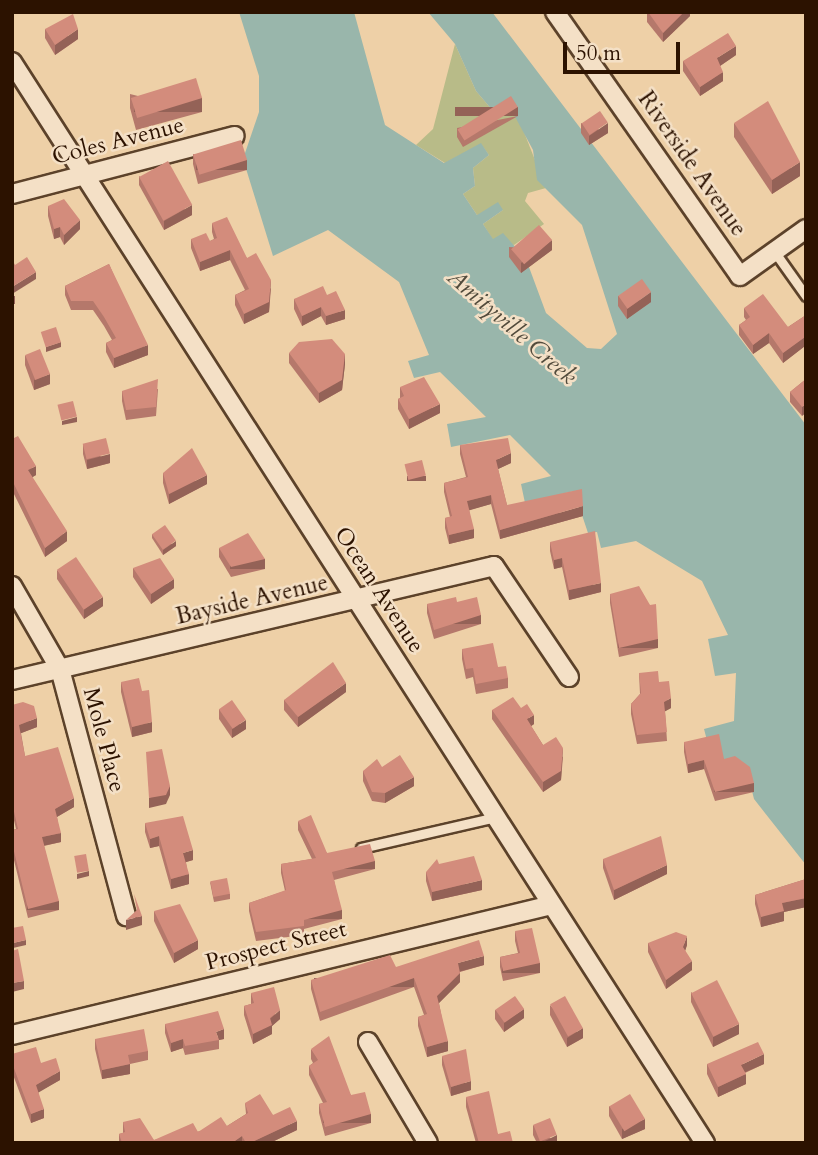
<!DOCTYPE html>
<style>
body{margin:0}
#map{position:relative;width:818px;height:1155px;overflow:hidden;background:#eed0a7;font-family:Cardo,serif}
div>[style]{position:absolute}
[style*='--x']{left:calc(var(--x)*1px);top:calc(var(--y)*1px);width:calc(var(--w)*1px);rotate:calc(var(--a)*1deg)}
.green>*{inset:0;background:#b8bb88}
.water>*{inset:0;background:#99b6ab}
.roads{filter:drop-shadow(2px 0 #5c422a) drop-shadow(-2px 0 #5c422a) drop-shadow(0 2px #5c422a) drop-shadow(0 -2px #5c422a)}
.lane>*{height:9px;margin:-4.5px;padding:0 4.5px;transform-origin:4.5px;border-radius:4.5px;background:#f4e0c6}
.street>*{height:18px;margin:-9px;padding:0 9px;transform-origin:9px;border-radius:9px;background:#f4e0c6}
.wall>*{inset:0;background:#b5786b}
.shaded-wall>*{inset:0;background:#946257;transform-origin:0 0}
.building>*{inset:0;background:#d38c7c;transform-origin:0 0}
span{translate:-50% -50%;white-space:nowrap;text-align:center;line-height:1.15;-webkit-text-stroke:5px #f4e0c6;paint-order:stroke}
.street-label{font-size:23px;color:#2c1200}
.water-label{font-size:24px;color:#524b3c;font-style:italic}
.frame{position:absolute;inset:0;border:14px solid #2c1200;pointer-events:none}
.scale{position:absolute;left:563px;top:42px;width:117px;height:32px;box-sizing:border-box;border:4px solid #2c1200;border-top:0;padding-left:9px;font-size:21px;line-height:24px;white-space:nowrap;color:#2c1200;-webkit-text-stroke:5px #f4e0c6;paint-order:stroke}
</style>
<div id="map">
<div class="green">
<i style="clip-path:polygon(455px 44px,476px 91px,493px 111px,506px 102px,520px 122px,546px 188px,528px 193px,525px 201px,544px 224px,514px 245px,493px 240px,483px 224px,503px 210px,477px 215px,463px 194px,475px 186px,473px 168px,489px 155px,481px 144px,445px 163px,416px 145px,433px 129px)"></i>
</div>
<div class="water">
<i style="clip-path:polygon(239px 12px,354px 12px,385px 125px,444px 163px,481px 143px,489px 155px,473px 168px,475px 186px,463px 194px,477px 215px,498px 202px,503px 210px,483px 224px,493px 239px,503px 233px,526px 259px,546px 313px,587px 348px,601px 349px,617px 334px,582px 225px,537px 180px,533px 150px,507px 102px,493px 111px,476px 91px,455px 44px,428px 12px,492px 12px,806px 425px,806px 865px,754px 799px,750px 783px,709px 748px,704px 729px,734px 721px,736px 673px,715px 676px,708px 639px,728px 635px,702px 581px,636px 541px,601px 548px,597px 532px,588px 533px,574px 491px,525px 503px,521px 484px,551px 476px,510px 435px,451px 447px,447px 424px,486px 417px,440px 372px,414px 378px,408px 361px,429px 355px,399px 282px,328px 230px,273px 256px,243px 159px,259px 112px,259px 76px)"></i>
</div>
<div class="roads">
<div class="lane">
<i style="--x:774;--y:251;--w:55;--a:54.6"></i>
<i style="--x:361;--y:848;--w:139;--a:-12.9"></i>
</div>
<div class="street">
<i style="--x:555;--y:12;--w:322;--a:55"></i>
<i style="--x:740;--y:276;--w:81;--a:-35.5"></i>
<i style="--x:12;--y:62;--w:1284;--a:57.34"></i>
<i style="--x:12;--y:194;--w:230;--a:-14.6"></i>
<i style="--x:12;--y:586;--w:96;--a:60"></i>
<i style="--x:60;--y:669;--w:256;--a:75"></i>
<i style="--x:12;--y:680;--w:495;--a:-13.3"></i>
<i style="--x:494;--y:566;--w:134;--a:56"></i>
<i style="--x:12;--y:1035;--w:555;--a:-13.54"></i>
<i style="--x:368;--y:1042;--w:117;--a:59.3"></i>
</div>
</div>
<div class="wall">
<i style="clip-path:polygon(647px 12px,690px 12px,690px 16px,663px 42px,647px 22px)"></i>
<i style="clip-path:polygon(45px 29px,78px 39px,55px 55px,45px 38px)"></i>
<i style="clip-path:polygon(736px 55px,720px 66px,723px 81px,700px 96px,683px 71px,683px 61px)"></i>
<i style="clip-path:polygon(130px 94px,202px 112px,136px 130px,130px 108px)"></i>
<i style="clip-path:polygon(518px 116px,463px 147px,457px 137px,457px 128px)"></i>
<i style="clip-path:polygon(581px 123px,608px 133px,589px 145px,581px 133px)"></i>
<i style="clip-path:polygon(734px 123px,800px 176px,772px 194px,734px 137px)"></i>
<i style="clip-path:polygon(193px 154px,247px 170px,198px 184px,193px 164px)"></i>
<i style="clip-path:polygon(139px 176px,192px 215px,164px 230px,139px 185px)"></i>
<i style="clip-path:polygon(48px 206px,80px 229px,64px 245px,60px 237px,54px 239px,48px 216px)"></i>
<i style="clip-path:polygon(212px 223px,247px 258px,271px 289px,269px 312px,244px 324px,235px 305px,235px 295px,245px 290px,230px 260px,200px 271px,191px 248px,191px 239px,210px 241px,214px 239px,212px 232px)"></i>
<i style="clip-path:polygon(509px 247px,552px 250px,521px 273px,509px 257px)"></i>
<i style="clip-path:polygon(109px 264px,148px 355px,114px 368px,106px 352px,106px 343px,112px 340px,104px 326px,93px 310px,71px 310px,65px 295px,65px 286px)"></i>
<i style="clip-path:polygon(327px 295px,345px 319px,326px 325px,321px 316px,302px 326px,294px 309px,294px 299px)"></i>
<i style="clip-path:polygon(618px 296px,651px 302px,627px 319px,618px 306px)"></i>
<i style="clip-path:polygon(744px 308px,788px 327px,806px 315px,806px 347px,805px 346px,783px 363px,769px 343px,753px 354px,739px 335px,739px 325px,746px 320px,744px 317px)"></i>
<i style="clip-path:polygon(289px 353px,345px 364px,342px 390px,319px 403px,289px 363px)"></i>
<i style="clip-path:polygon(25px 355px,50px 384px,34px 390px,25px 365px)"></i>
<i style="clip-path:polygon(806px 379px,802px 416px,790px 402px,790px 392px)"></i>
<i style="clip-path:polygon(400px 387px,440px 413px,409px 429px,398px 409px,398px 399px,400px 398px)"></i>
<i style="clip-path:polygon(158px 389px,156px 416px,126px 420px,122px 401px,122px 391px)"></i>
<i style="clip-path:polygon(12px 439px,36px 475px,32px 477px,67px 541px,45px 557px,12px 490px)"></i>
<i style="clip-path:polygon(83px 444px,110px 463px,87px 469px,83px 454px)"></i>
<i style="clip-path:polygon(460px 445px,511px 463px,498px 469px,507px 505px,583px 516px,500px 539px,491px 504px,469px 510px,474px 538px,449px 544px,445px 528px,445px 518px,450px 517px,444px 492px,444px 483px,466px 477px,460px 454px)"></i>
<i style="clip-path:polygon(163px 473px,207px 484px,169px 504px,163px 483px)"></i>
<i style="clip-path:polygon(152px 534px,176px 546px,163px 555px,152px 538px)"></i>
<i style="clip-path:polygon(550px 542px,601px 592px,569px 600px,562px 567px,554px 569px,550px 551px)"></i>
<i style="clip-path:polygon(219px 548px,265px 569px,231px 577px,219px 557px)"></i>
<i style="clip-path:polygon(133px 568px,174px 588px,151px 604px,133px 577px)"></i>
<i style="clip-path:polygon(57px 570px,103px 606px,84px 619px,57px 579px)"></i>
<i style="clip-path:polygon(610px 594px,650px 605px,658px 648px,619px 657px,610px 603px)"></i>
<i style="clip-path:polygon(457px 602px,481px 624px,434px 639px,427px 613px,427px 604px)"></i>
<i style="clip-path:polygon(462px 649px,498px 667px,508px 678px,508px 688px,476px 694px,473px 677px,466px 679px,462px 659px)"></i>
<i style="clip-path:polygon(639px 673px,659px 682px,671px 708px,665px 711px,667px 741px,637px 744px,631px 714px,631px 704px,640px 694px)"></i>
<i style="clip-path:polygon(121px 682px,152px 732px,132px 737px,121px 692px)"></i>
<i style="clip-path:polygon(346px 692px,298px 727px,284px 710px,284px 700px)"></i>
<i style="clip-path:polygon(12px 705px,37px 727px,21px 733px,25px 756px,74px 807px,57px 817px,61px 842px,44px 846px,59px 910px,28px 918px,12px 852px,12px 830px,16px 829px,12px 812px)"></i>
<i style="clip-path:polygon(521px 708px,534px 724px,531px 726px,543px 745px,563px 757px,561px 780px,543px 792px,492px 719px,492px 710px)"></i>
<i style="clip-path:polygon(219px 709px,246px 729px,232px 738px,219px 719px)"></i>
<i style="clip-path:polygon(684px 742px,724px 759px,754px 792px,715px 801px,704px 769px,688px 773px,684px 752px)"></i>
<i style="clip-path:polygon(382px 767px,414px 786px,385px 803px,372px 801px,363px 781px,363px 771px)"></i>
<i style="clip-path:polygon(298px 821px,327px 853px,375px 869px,334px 880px,342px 919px,304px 929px,304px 935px,256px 941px,249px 911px,249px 903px,285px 891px,281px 873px,281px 864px,312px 859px,298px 830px)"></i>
<i style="clip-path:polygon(145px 823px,193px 860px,186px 862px,189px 884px,171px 889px,159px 846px,150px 848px,145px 832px)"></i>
<i style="clip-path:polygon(603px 859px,667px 874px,614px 900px,603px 868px)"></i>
<i style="clip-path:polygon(426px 872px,482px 890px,432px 901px,426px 881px)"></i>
<i style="clip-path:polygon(806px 879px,806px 907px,784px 912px,784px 921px,761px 927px,755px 904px,755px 895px)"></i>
<i style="clip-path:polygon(210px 882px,230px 894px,230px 899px,214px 902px)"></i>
<i style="clip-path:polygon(154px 911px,198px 949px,174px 963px,154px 921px)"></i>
<i style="clip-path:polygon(515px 931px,540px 973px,503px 981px,500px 967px,500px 957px,518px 953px,515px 941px)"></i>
<i style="clip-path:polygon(648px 943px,687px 945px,685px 951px,692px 970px,666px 989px,648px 952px)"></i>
<i style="clip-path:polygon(484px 965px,460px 972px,460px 982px,439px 1003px,448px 1051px,427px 1057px,418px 1026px,418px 1017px,424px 1015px,414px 987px,320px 1021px,311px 989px,311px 980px,396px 967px)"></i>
<i style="clip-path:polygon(691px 992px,739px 1034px,713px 1047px,691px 1002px)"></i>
<i style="clip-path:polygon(251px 993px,280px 1019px,272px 1026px,272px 1034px,253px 1044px,244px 1015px,244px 1006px,251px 1004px)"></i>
<i style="clip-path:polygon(550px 1005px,583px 1038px,567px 1047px,550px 1015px)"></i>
<i style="clip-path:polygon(495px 1010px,524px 1018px,504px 1032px,495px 1019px)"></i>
<i style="clip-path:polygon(165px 1024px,224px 1039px,219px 1040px,219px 1049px,185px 1055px,183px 1048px,171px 1052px,165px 1033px)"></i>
<i style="clip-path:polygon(95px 1039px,148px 1051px,148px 1060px,130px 1064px,130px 1074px,102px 1079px,95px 1049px)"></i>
<i style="clip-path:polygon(311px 1049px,351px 1095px,371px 1123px,325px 1136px,319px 1113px,319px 1104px,323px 1103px,309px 1075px,309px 1066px,313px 1063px,311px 1059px)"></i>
<i style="clip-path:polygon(12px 1054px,41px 1063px,60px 1080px,38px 1092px,44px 1118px,31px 1123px,12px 1072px)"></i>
<i style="clip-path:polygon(442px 1056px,471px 1090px,451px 1096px,442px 1065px)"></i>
<i style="clip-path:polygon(707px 1064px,764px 1064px,745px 1073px,746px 1084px,718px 1097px,707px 1074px)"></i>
<i style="clip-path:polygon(466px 1097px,498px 1134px,513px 1143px,476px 1143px,466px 1107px)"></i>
<i style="clip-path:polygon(245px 1103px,273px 1115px,297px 1130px,270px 1143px,119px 1143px,119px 1134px,123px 1133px,123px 1122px,154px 1140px,227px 1126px,246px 1114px)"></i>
<i style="clip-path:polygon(609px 1106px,645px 1129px,622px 1139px,609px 1116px)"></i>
<i style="clip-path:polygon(533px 1125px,557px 1143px,537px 1143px,533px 1135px)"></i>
</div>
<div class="shaded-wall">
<i style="clip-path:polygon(684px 12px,690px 12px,690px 16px,663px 42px,663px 33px)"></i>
<i style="clip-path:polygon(78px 29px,78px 39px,55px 55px,55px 45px)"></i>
<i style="clip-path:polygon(736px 46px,736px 55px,717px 68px,717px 58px)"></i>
<i style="clip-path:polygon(723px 72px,723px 81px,700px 96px,700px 87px)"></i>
<i style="left:202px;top:98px;width:14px;height:68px;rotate:90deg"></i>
<i style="left:518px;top:107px;width:9px;height:63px;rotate:90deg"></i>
<i style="clip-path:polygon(608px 123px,608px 133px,589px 145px,589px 136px)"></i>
<i style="left:247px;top:160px;width:10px;height:51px;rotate:90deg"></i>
<i style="clip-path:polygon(800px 162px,800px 176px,772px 194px,772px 180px)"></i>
<i style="clip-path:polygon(192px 205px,192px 215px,164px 230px,164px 221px)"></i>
<i style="clip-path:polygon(80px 220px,80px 229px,64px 245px,64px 235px)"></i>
<i style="clip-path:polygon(60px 227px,60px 237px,54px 239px,54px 229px)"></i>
<i style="clip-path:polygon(552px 240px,552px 250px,521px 273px,521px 263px)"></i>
<i style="clip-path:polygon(230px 250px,230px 260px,200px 271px,200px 262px)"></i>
<i style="clip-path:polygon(36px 272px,36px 279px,12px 294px,12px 287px)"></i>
<i style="clip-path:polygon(271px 280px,269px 312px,244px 324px,244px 314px)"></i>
<i style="clip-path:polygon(651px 292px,651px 302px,627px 319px,627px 309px)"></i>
<i style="left:15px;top:296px;width:8px;height:3px;rotate:90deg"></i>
<i style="clip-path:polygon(321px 307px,321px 316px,302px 326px,302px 316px)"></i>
<i style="clip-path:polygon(345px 310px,345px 319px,326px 325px,326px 316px)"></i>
<i style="clip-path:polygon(769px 333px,769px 343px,753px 354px,753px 345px)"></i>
<i style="clip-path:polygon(805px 337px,805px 346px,783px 363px,783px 353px)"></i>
<i style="clip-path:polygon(61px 342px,61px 347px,46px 352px,46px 347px)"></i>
<i style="clip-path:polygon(148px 345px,148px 355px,114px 368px,114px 358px)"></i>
<i style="clip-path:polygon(345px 354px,345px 364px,342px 390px,319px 403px,319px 393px)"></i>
<i style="clip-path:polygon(50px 374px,50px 384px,34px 390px,34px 380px)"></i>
<i style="clip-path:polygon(440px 404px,440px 413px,409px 429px,409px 419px)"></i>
<i style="clip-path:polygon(806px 404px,806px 413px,802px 416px,802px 407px)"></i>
<i style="clip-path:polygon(77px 417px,77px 422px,62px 425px,62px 421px)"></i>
<i style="clip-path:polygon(511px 453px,511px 463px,496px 470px,496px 460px)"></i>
<i style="clip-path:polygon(110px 454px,110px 463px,87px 469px,87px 460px)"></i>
<i style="clip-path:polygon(36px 466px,36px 475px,28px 480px,28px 470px)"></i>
<i style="clip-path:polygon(207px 475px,207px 484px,169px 504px,169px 494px)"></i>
<i style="left:426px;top:476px;width:5px;height:19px;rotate:90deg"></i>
<i style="clip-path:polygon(491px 495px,491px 504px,467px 511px,467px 501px)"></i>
<i style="clip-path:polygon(583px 506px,583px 516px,500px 539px,500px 530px)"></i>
<i style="clip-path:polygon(474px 529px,474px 538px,449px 544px,449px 535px)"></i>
<i style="clip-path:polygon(67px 531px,67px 541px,45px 557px,45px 548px)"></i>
<i style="clip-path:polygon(176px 541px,176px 546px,163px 555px,163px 550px)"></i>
<i style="clip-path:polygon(562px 558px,562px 567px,554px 569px,554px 560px)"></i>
<i style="left:265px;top:559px;width:10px;height:35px;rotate:90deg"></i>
<i style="clip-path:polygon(174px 579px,174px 588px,151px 604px,151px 594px)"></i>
<i style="clip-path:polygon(601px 583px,601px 592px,569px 600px,569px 590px)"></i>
<i style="clip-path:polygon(103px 597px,103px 606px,84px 619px,84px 609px)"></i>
<i style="left:481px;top:615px;width:9px;height:49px;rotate:90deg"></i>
<i style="left:658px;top:639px;width:9px;height:40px;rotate:90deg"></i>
<i style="clip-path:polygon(346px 683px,346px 692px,298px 727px,298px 717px)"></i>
<i style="clip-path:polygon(671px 698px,671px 708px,664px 712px,664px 702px)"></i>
<i style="clip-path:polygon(534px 715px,534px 724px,527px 729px,527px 719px)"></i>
<i style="clip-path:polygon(37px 718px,37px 727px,19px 734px,19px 725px)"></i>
<i style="clip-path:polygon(246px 720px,246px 729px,232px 738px,232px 729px)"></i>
<i style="clip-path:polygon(152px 722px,152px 732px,132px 737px,132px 727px)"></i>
<i style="clip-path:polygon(563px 748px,561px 780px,543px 792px,543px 782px)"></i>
<i style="clip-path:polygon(704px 760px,704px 769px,688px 773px,688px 764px)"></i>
<i style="clip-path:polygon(414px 777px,414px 786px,385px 803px,385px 793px)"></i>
<i style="left:754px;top:783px;width:9px;height:40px;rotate:90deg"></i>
<i style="clip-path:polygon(170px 786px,170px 795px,166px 804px,149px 808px,149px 798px)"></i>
<i style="clip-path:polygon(74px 798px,74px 807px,55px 818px,55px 809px)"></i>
<i style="clip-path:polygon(61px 833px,61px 842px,42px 846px,42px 837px)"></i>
<i style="clip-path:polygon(159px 836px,159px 846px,150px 848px,150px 839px)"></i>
<i style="clip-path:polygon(193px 850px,193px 860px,183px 863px,183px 853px)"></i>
<i style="left:375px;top:861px;width:8px;height:44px;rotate:90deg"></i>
<i style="clip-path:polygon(667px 865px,667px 874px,614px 900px,614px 890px)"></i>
<i style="clip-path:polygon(89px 871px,89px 876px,77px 879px,77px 874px)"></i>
<i style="clip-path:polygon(189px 874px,189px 884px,171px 889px,171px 879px)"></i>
<i style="clip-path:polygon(482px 880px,482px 890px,432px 901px,432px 892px)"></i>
<i style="clip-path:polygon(806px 898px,806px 907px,784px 912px,784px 921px,761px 927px,761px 917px,782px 903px)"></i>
<i style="left:59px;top:901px;width:9px;height:32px;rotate:90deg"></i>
<i style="left:342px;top:910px;width:9px;height:39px;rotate:90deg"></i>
<i style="clip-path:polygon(142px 916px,142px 925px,126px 930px,126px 920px)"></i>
<i style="clip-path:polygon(687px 936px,687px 945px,683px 957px,683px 947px)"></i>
<i style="clip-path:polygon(26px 940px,26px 945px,13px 948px,13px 943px)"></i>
<i style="clip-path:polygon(198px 940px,198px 949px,174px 963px,174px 953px)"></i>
<i style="clip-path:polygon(484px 956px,484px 965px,458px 972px,458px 963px)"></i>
<i style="clip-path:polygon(692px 961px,692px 970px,666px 989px,666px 980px)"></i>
<i style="left:540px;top:963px;width:10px;height:38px;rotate:90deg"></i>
<i style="clip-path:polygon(460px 973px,460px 982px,437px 1005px,437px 996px)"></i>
<i style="left:414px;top:978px;width:9px;height:100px;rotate:90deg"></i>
<i style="clip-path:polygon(24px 981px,24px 989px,12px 992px,12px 983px)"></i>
<i style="clip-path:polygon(524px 1009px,524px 1018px,504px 1032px,504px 1022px)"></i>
<i style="clip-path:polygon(280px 1010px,280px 1019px,272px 1026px,272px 1034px,253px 1044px,253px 1034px)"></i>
<i style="clip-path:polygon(739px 1024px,739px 1034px,713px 1047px,713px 1037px)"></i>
<i style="clip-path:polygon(583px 1028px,583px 1038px,567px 1047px,567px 1038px)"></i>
<i style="clip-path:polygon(224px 1029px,224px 1039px,219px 1040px,216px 1032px)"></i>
<i style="clip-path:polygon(183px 1039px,183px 1048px,171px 1052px,171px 1043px)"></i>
<i style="clip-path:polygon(448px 1041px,448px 1051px,427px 1057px,427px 1047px)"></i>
<i style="clip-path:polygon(764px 1054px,764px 1064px,741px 1074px,741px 1065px)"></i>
<i style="clip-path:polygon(130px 1064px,130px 1074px,102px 1079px,102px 1070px)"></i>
<i style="clip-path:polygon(60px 1071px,60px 1080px,36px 1094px,36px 1085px)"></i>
<i style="clip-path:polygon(746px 1074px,746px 1084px,718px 1097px,718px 1087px)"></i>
<i style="clip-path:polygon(471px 1081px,471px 1090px,451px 1096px,451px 1087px)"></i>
<i style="clip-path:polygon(44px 1109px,44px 1118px,31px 1123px,31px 1114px)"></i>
<i style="left:371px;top:1114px;width:9px;height:48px;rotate:90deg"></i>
<i style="clip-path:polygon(645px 1119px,645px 1129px,622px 1139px,622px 1129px)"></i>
<i style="clip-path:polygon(297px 1121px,297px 1130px,270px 1143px,250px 1143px)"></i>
<i style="clip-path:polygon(557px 1135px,557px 1143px,541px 1143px)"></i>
<i style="clip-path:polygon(242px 1136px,242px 1143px,232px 1143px)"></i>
</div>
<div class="building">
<i style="clip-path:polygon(648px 12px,684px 12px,663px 33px)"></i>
<i style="clip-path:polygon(73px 14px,78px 29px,55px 45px,45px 29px)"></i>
<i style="clip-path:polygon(728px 33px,736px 46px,717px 58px,723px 72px,700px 87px,683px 61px)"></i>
<i style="left:196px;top:78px;width:21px;height:68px;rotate:73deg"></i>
<i style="left:511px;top:96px;width:13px;height:63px;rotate:58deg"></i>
<i style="clip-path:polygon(768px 101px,800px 162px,772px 180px,734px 123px)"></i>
<i style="left:600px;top:111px;width:14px;height:22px;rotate:56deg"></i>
<i style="left:241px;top:140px;width:21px;height:50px;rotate:73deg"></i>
<i style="left:168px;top:161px;width:50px;height:33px;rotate:61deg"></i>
<i style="clip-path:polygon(64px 199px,80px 220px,64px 235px,60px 227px,54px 229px,48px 206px)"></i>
<i style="clip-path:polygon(227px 217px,247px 258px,256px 253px,271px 280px,269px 302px,244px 314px,235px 295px,249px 289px,230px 250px,200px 262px,191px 239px,206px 233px,210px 241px,217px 238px,212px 223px)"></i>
<i style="left:539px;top:225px;width:20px;height:37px;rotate:49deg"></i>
<i style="clip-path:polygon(27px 257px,36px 272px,12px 287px,12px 259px,15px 265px)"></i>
<i style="clip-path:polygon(109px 264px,148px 345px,114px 358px,106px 343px,116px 338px,104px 317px,93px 301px,71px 301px,65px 286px)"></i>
<i style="left:642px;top:279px;width:16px;height:29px;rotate:55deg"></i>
<i style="clip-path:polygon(323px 286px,327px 295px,336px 291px,345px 310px,326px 316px,321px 307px,302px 316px,294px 299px)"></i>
<i style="clip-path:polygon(763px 294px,788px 327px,806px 315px,806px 338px,805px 337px,783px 353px,769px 333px,753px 345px,739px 325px,750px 317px,744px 308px)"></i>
<i style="left:56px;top:327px;width:16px;height:16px;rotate:72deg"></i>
<i style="clip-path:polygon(332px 339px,345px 354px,342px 380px,319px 393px,289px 353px,299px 342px)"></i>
<i style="left:40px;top:349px;width:27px;height:16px;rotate:68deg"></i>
<i style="clip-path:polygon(424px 377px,440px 404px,409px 419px,398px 399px,404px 396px,400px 387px)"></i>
<i style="clip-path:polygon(158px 379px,156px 407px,126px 410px,122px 391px)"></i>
<i style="clip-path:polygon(806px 379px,806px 404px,802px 407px,790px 392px)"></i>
<i style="left:73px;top:401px;width:16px;height:16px;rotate:76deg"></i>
<i style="clip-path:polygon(18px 436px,36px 466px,28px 470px,67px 531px,45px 548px,12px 480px,12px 439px)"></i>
<i style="left:106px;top:438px;width:16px;height:24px;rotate:76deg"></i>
<i style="clip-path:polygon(508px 438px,511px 453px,496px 460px,507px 505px,582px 489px,583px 506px,500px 530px,491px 495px,467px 501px,474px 529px,449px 535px,445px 518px,452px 516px,444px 483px,468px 477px,460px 445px)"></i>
<i style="clip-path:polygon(192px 448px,207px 475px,169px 494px,163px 473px)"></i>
<i style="left:422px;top:460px;width:16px;height:18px;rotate:76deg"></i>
<i style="left:165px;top:525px;width:19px;height:16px;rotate:55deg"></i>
<i style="clip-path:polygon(595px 531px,601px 583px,569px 590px,562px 558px,554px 560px,550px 542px)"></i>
<i style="clip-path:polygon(248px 533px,265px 559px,231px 567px,219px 548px)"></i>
<i style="left:76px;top:557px;width:48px;height:23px;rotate:56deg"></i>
<i style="clip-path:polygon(160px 558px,174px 579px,151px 594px,133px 568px)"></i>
<i style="clip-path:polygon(639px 586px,650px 605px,656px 604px,658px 639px,619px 648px,610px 594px)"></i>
<i style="clip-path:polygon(456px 597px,457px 602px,477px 597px,481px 615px,434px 630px,427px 604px)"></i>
<i style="clip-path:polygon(493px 643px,498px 667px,506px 666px,508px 678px,476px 684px,473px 668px,466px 669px,462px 649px)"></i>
<i style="clip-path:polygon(333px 662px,346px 683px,298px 717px,284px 700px)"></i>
<i style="clip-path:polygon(658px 671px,659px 682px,669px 681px,671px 698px,664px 702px,667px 732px,637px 735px,631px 704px,641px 693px,639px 673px)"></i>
<i style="clip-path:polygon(139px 678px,142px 691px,149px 690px,152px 722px,132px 727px,121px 682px)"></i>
<i style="clip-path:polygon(513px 697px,521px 708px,527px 704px,534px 715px,527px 719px,543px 745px,556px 737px,563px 748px,561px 771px,543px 782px,492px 710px)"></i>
<i style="left:232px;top:700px;width:24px;height:16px;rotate:55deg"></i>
<i style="clip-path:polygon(23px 702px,34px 706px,37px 718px,19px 725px,25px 756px,58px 747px,74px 798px,55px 809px,61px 833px,42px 837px,59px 901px,28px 909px,12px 843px,12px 830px,18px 829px,12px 803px,12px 705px)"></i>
<i style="clip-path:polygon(719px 734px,724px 759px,735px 756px,750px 767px,754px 783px,715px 792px,704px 760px,688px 764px,684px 742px)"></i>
<i style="clip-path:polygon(162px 749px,170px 786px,166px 795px,149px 798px,146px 752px)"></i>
<i style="clip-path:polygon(400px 755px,414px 777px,385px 793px,372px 792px,363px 771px,377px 759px,382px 767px)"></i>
<i style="clip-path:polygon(311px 815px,327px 853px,370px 844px,375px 861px,332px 872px,342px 910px,304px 920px,304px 926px,256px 932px,249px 903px,286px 890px,281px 864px,316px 858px,298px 821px)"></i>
<i style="clip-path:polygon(183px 816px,193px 850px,183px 853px,189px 874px,171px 879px,159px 836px,150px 839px,145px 823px)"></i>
<i style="clip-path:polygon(661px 836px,667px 865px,614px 890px,603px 859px)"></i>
<i style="left:86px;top:854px;width:17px;height:12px;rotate:80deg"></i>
<i style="clip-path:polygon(474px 856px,482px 880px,432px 892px,426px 872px,437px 859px,439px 864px)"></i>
<i style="left:227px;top:878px;width:16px;height:17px;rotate:79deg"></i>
<i style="clip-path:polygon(806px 879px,806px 898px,782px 903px,784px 911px,761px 917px,755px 895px)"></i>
<i style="clip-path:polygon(134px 894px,142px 916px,126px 920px,137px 910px)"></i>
<i style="clip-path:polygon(180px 904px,198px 940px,174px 953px,154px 911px)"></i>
<i style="clip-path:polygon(23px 926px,26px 940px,13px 943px,12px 928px)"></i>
<i style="clip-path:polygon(532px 928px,540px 963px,503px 971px,500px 957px,520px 953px,515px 931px)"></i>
<i style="clip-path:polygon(676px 932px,687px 936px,683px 947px,692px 961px,666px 980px,648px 943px)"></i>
<i style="clip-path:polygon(479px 940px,484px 956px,458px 963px,460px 973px,437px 996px,448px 1041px,427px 1047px,418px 1017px,427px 1014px,414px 978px,320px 1012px,311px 980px,390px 955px,396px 967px)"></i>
<i style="clip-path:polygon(18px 949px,24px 981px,12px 983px,12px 951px)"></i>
<i style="left:717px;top:980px;width:49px;height:29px;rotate:63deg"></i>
<i style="clip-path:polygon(274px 987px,280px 1010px,270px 1018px,272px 1025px,253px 1034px,244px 1006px,254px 1003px,251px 993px)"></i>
<i style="left:515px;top:996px;width:16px;height:24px;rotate:55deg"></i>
<i style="left:565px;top:996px;width:37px;height:17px;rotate:61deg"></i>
<i style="clip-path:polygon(218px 1011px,224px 1029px,216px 1032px,219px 1040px,185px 1046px,183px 1039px,171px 1043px,165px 1024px)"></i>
<i style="clip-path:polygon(144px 1029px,148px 1051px,128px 1055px,130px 1064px,102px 1070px,95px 1039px)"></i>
<i style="clip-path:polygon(329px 1036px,351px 1095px,365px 1092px,371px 1114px,325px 1127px,319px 1104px,327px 1102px,309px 1066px,318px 1060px,311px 1049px)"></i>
<i style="clip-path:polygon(758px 1042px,764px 1054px,741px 1065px,746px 1074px,718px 1087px,707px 1064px)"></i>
<i style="clip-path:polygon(36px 1047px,41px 1063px,56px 1058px,60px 1071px,36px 1085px,44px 1109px,31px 1114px,12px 1063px,12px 1054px)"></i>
<i style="clip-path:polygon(466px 1049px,471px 1081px,451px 1087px,442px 1056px)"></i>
<i style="clip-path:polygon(489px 1091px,498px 1134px,510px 1131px,513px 1143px,479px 1143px,466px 1097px)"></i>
<i style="clip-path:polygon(260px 1094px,273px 1115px,290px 1107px,297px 1121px,250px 1143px,246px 1143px,242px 1136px,232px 1143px,122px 1143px,119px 1134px,125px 1132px,123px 1122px,140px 1118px,154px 1140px,193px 1123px,198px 1132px,221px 1117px,227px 1126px,248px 1113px,245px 1103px)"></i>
<i style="left:630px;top:1094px;width:29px;height:24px;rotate:59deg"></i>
<i style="left:550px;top:1118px;width:18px;height:18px;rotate:68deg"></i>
</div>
<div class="street-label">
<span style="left:118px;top:141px;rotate:-14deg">Coles Avenue</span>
<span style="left:692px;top:164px;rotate:55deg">Riverside Avenue</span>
<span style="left:379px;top:590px;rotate:57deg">Ocean Avenue</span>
<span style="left:252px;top:600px;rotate:-13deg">Bayside Avenue</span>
<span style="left:104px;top:740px;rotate:75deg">Mole Place</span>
<span style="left:276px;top:946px;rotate:-14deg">Prospect Street</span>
</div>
<div class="water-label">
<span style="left:512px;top:327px;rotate:41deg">Amityville Creek</span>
</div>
<div class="frame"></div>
<div class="scale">50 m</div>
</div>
